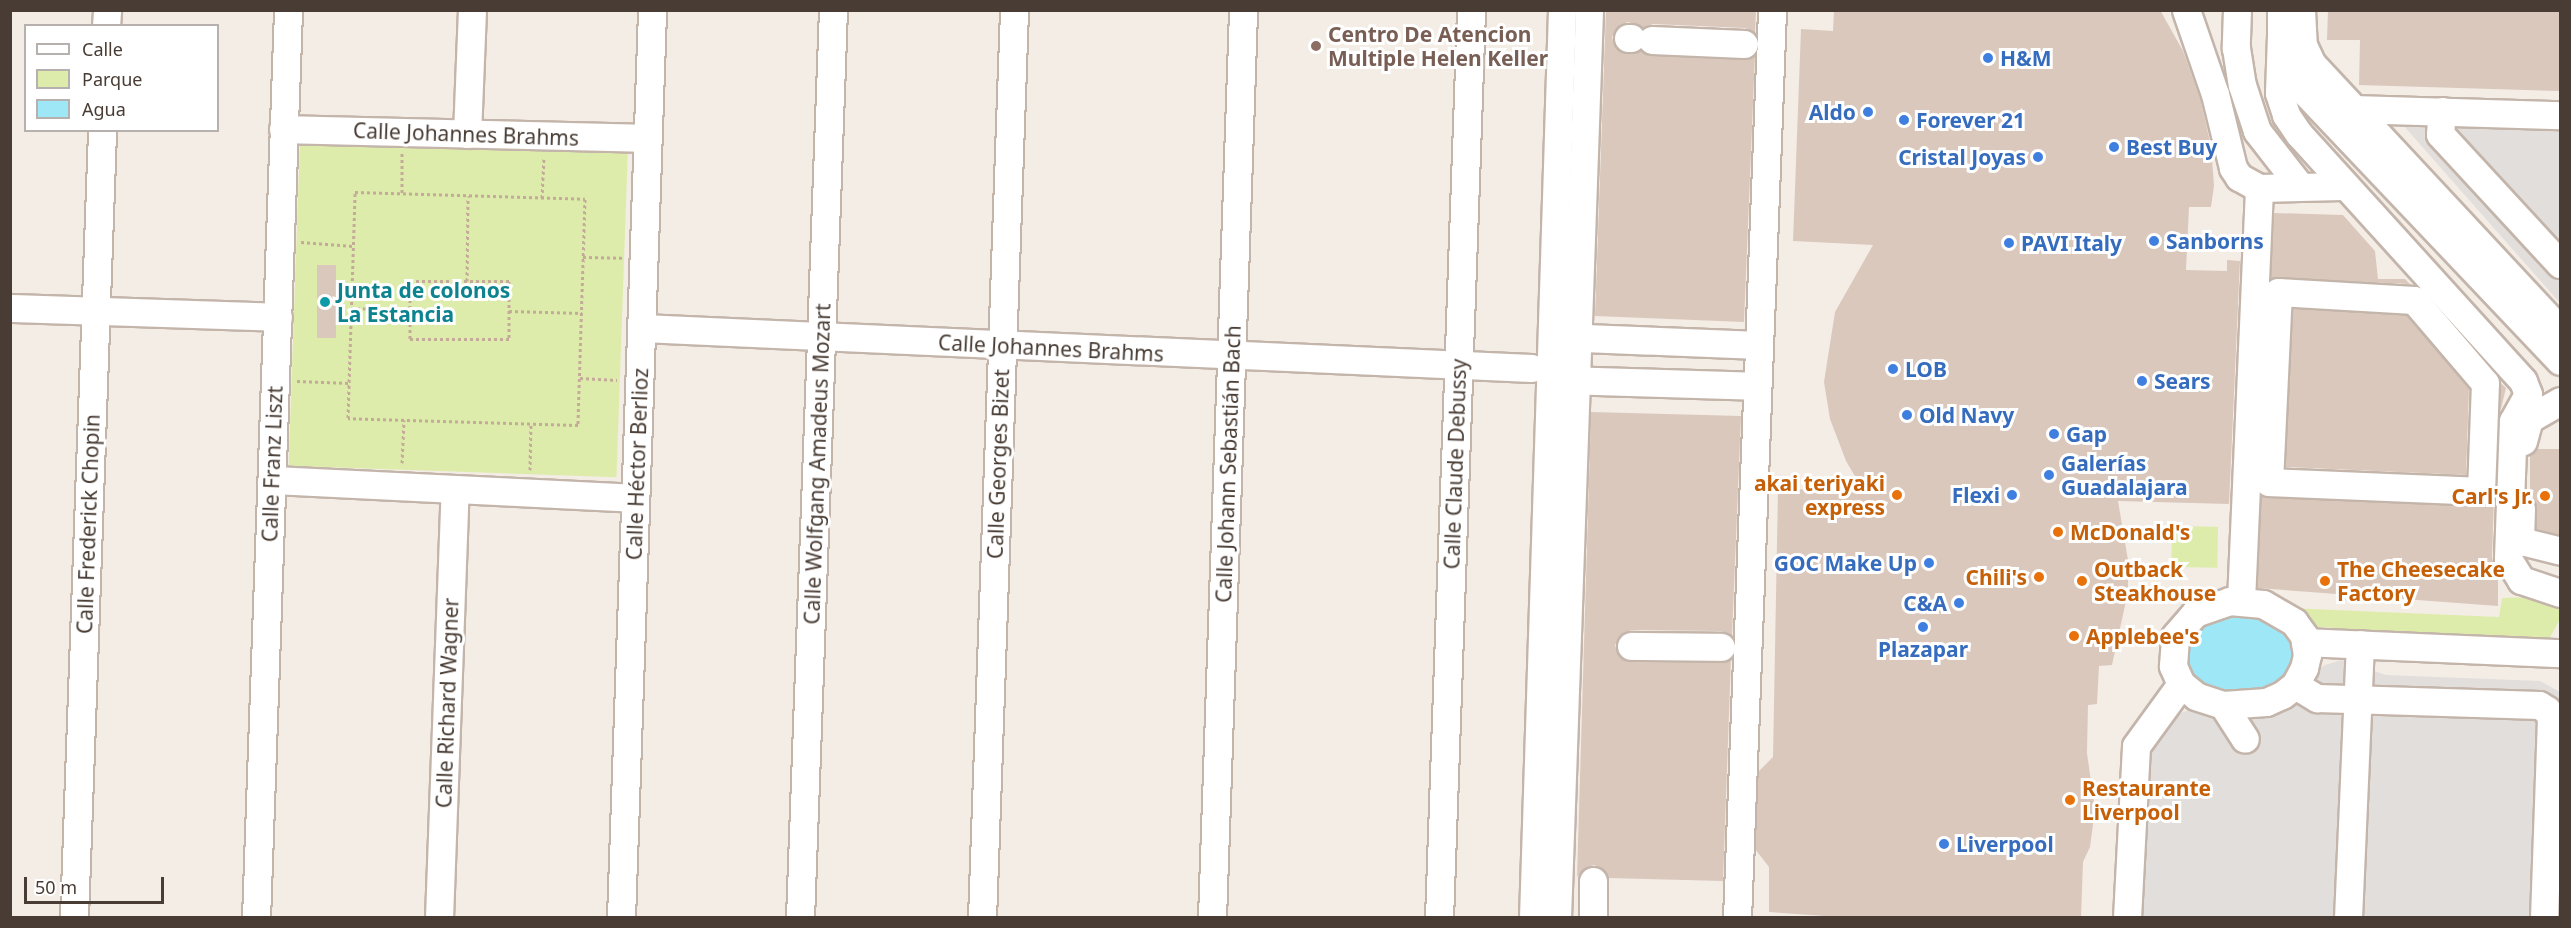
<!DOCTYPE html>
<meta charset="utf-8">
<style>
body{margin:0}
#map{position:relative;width:2571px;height:928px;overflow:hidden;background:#f4ede6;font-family:"Noto Sans",sans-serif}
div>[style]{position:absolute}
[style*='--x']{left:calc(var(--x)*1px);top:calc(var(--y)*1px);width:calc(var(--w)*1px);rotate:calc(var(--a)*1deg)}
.green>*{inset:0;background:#deecab;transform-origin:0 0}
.parking>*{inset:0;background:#e2dedb}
.water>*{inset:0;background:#9de7f6}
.building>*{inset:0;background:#dac8bd;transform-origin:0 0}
.path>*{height:3px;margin-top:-1.5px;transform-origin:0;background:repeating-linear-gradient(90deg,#c4aa98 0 3px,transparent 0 6px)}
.roads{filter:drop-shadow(2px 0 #c4b5ab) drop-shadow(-2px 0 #c4b5ab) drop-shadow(0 2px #c4b5ab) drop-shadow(0 -2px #c4b5ab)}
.minor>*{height:27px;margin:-13.5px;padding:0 13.5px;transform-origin:13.5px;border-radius:13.5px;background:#fff}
.dots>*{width:16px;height:16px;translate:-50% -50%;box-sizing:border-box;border:3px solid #fff;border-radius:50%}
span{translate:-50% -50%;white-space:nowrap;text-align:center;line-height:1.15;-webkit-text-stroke:6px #fff;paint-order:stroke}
.education-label{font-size:21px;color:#785e54;font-weight:700}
.left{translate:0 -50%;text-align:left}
.shop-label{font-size:21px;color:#366cbe;font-weight:700}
.right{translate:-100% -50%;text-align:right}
.street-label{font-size:21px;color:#483c34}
.culture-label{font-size:21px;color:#0d838f;font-weight:700}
.food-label{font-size:21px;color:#c56008;font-weight:700}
.frame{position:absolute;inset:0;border:12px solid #483c34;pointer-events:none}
.legend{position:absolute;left:24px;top:24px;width:195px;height:108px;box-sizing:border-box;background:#fff;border:2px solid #b6b1ae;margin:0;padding:8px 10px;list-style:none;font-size:18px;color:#483c34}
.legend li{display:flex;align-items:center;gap:12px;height:30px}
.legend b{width:30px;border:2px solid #b6b1ae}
.scale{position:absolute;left:24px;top:877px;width:140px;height:27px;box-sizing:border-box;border:3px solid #483c34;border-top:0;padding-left:8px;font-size:18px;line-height:21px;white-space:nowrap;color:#483c34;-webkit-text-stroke:4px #fff;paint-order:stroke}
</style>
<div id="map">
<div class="green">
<i style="left:300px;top:141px;width:328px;height:325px;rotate:2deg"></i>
<i style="left:2172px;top:526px;width:46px;height:41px;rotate:1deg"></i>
<i style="clip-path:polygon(2528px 597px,2560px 605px,2560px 619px,2546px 645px,2310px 626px,2289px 608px,2499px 617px,2502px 598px)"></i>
</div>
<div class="parking">
<i style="clip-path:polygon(2403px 125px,2560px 130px,2560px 303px)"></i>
<i style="clip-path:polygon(2342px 660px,2386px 675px,2540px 681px,2560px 692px,2560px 917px,2139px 918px,2145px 753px,2169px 719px,2190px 709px,2206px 709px,2226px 722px,2254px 716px,2325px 665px)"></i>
</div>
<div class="water">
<i style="clip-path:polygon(2239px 613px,2258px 616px,2281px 628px,2291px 640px,2294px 656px,2281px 680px,2272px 687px,2240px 696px,2205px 688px,2186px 671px,2186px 637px,2192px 628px,2219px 614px)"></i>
</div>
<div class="building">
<i style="clip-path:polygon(1606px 10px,1756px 10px,1755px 34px,1745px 28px,1653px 24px,1643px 28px,1628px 22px,1620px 25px,1612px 37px,1615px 46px,1628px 54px,1641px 50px,1651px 56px,1743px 60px,1755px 55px,1744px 322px,1595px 316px)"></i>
<i style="clip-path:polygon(1834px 10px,2160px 10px,2183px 51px,2200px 98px,2211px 146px,2214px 186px,2211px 207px,2189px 207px,2186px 270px,2227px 271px,2227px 260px,2240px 261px,2229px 504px,2118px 501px,2128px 560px,2128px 592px,2112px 665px,2099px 666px,2097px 704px,2088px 705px,2087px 753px,2095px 810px,2090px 847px,2083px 862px,2081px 918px,1855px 918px,1769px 912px,1769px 867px,1755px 849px,1758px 772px,1773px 757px,1778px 488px,1865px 493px,1846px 461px,1830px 419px,1824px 382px,1835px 312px,1873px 245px,1793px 241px,1801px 29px,1833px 31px)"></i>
<i style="clip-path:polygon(2328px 10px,2560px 10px,2560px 91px,2359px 85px,2360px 40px,2327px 40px)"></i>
<i style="clip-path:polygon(2274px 213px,2343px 215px,2375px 251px,2378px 279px,2405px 279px,2410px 284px,2271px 278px)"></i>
<i style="left:317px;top:265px;width:19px;height:73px"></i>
<i style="clip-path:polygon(2293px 309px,2406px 315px,2469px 389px,2466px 475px,2285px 467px)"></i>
<i style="clip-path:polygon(2500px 382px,2506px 388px,2500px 413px,2501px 384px)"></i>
<i style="clip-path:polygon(1591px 412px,1741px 416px,1732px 636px,1721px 631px,1631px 630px,1623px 633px,1615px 645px,1618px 654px,1631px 662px,1721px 663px,1731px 658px,1723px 881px,1608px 878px,1601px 868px,1594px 865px,1585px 868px,1577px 877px)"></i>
<i style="clip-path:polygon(2536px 449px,2560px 449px,2560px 535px,2536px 529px,2537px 509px,2530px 496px,2530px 454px)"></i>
<i style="clip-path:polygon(2261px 496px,2480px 507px,2494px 499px,2492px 558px,2498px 573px,2498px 606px,2257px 588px)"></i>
</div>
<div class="path">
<i style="--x:355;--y:192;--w:230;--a:1.7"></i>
<i style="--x:585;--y:199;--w:226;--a:91.8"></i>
<i style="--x:578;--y:425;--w:230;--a:-178.3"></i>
<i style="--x:348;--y:418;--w:226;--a:-88.2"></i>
<i style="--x:402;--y:193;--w:40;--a:-90"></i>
<i style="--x:542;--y:198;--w:41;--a:-87.2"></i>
<i style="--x:301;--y:242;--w:52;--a:4.4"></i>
<i style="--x:583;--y:257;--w:39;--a:1"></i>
<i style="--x:410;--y:281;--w:99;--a:0"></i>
<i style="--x:509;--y:281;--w:58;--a:90"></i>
<i style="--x:509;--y:339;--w:99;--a:180"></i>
<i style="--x:410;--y:339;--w:58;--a:-90"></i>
<i style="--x:467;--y:281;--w:85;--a:-89.3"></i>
<i style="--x:351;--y:308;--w:59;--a:1.9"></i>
<i style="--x:509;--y:311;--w:73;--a:1.6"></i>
<i style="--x:580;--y:378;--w:37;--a:3"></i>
<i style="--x:297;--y:381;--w:52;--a:2.2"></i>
<i style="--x:402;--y:463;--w:43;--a:-87.3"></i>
<i style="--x:530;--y:470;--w:46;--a:-88.8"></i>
</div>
<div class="roads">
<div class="minor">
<i style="--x:2186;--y:10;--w:89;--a:71"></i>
<i style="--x:2215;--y:94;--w:76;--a:76.3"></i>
<i style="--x:2233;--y:168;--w:11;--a:56"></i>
<i style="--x:2239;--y:177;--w:23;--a:29"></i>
<i style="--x:2259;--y:188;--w:83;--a:-1.4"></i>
<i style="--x:2237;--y:10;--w:38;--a:92"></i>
<i style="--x:2236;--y:48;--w:37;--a:81"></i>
<i style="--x:2242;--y:85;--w:48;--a:71.9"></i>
<i style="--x:2257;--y:131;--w:68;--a:52.1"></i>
<i style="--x:2281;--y:10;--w:25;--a:90"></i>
<i style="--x:2281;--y:35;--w:29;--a:80"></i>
<i style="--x:2286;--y:64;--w:32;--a:56"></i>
<i style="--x:2304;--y:91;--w:372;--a:46.5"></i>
<i style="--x:2301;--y:10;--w:35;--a:87"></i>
<i style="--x:2303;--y:45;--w:21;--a:65"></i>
<i style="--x:2312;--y:64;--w:364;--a:47"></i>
<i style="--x:106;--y:26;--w:16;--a:-86"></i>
<i style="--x:2281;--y:35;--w:58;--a:92"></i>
<i style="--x:2279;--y:93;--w:23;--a:72"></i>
<i style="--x:2286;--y:115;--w:23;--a:56"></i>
<i style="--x:2299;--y:134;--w:333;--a:47.8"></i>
<i style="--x:2523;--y:381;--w:14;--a:69"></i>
<i style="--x:2528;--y:394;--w:31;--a:119"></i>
<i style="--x:2513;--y:421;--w:138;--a:92.1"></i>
<i style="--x:2508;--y:559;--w:25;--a:58"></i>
<i style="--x:2521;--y:580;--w:41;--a:18.4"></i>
<i style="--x:1628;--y:38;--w:3;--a:0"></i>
<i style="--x:1652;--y:40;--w:92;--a:2.5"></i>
<i style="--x:2353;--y:109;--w:207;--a:1.7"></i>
<i style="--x:2442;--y:111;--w:23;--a:95"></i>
<i style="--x:2440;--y:134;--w:177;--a:47.3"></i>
<i style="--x:283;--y:129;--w:365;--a:1.4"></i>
<i style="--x:467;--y:134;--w:124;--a:-87.7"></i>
<i style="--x:2278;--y:292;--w:136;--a:3.4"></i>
<i style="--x:2414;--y:300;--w:109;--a:49.5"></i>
<i style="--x:2485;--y:383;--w:108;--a:92.1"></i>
<i style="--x:2481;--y:491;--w:212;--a:-177.6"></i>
<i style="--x:2269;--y:482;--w:190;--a:-87.3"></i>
<i style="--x:10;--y:308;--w:268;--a:1.9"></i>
<i style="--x:642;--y:328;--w:890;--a:2.58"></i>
<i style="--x:1559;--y:337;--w:200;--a:2.3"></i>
<i style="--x:1560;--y:380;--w:197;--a:1.7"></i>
<i style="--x:2523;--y:441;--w:23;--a:-75"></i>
<i style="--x:2529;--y:419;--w:36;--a:-30"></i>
<i style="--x:272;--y:480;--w:363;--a:2.8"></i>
<i style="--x:2521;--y:509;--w:24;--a:92"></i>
<i style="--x:2520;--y:533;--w:10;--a:61"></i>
<i style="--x:2525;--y:542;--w:36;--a:14"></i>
<i style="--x:2229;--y:601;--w:34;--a:5"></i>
<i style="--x:2263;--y:604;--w:36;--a:30"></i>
<i style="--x:2294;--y:622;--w:17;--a:54"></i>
<i style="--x:2304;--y:636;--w:19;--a:81"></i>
<i style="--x:2307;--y:655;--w:13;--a:103"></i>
<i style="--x:2304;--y:668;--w:19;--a:118"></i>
<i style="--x:2295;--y:685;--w:16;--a:142"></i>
<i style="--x:2282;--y:695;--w:17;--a:156"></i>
<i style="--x:2266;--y:702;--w:43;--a:176"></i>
<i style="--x:2223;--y:705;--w:28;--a:-162"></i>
<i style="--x:2196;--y:696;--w:19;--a:-141"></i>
<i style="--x:2181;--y:684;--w:20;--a:-114"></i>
<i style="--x:2173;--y:666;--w:30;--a:-86"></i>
<i style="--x:2175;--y:636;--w:30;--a:-49"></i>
<i style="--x:2195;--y:613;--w:36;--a:-19"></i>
<i style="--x:2241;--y:601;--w:413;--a:-87.5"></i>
<i style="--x:2305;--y:642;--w:254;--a:2.5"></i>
<i style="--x:1631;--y:646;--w:90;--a:0.6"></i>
<i style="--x:2295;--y:685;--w:26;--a:31"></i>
<i style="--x:2317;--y:698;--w:222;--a:1.8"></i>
<i style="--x:2539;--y:705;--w:9;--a:32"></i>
<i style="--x:2547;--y:710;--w:9;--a:63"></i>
<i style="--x:2551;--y:718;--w:200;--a:92"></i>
<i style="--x:2223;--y:705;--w:40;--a:57.1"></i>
<i style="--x:74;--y:918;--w:788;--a:-87.96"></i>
<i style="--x:256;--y:918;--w:909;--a:-87.98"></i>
<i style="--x:439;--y:918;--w:429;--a:-87.9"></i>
<i style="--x:621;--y:918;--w:909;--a:-88.04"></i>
<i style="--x:800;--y:918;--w:909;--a:-87.92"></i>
<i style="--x:982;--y:918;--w:909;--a:-87.98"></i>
<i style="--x:1212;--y:918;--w:909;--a:-88.04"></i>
<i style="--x:1439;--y:918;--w:909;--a:-87.98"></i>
<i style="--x:1533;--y:918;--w:908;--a:-88.17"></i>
<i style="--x:1557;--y:918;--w:909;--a:-87.98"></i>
<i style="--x:1593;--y:918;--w:37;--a:-90"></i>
<i style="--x:1737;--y:918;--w:909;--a:-87.79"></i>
<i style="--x:2127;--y:918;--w:172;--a:-87"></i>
<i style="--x:2136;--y:746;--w:77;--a:-54"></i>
<i style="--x:2348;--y:918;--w:274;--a:-87.5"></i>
</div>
</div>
<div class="dots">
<i style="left:1316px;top:46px;background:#8d6e63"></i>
<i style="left:1988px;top:58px;background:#3f7fe0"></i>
<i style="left:1868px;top:112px;background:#3f7fe0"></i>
<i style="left:1904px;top:120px;background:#3f7fe0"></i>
<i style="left:2114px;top:147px;background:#3f7fe0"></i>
<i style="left:2038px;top:157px;background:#3f7fe0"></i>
<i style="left:2154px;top:241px;background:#3f7fe0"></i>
<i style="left:2009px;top:243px;background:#3f7fe0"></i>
<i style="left:325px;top:302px;background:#0f9aa8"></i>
<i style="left:1893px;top:369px;background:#3f7fe0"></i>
<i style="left:2142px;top:381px;background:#3f7fe0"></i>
<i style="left:1907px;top:415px;background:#3f7fe0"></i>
<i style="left:2054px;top:434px;background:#3f7fe0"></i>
<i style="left:2049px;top:475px;background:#3f7fe0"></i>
<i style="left:1897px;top:495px;background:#e8710a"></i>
<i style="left:2012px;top:495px;background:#3f7fe0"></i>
<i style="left:2545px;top:496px;background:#e8710a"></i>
<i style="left:2058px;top:532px;background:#e8710a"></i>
<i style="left:1929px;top:563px;background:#3f7fe0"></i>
<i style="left:2039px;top:577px;background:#e8710a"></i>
<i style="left:2082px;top:581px;background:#e8710a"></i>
<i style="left:2325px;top:581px;background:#e8710a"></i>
<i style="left:1959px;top:603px;background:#3f7fe0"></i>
<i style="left:1923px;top:627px;background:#3f7fe0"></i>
<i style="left:2074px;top:636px;background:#e8710a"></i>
<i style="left:2070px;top:800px;background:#e8710a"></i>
<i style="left:1944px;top:844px;background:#3f7fe0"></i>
</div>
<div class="education-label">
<span class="left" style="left:1328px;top:46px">Centro De Atencion<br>Multiple Helen Keller</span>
</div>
<div class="shop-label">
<span class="left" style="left:2000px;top:58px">H&amp;M</span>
<span class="right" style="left:1856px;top:112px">Aldo</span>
<span class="left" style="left:1916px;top:120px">Forever 21</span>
<span class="left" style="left:2126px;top:147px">Best Buy</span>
<span class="right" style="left:2026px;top:157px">Cristal Joyas</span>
<span class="left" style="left:2166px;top:241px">Sanborns</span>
<span class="left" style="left:2021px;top:243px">PAVI Italy</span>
<span class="left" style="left:1905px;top:369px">LOB</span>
<span class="left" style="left:2154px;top:381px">Sears</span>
<span class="left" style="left:1919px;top:415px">Old Navy</span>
<span class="left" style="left:2066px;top:434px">Gap</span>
<span class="left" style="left:2061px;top:475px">Galerías<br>Guadalajara</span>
<span class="right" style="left:2000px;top:495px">Flexi</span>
<span class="right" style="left:1917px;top:563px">GOC Make Up</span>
<span class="right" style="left:1947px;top:603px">C&amp;A</span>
<span style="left:1923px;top:649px">Plazapar</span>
<span class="left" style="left:1956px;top:844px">Liverpool</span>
</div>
<div class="street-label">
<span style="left:466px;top:134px;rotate:2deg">Calle Johannes Brahms</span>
<span style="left:1051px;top:348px;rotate:3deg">Calle Johannes Brahms</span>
<span style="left:272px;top:464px;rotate:-88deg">Calle Franz Liszt</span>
<span style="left:637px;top:464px;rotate:-88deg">Calle Héctor Berlioz</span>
<span style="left:817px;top:464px;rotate:-88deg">Calle Wolfgang Amadeus Mozart</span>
<span style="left:998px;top:464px;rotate:-88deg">Calle Georges Bizet</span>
<span style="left:1228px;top:464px;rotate:-88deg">Calle Johann Sebastián Bach</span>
<span style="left:1455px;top:464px;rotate:-88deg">Calle Claude Debussy</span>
<span style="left:88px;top:524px;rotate:-88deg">Calle Frederick Chopin</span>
<span style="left:447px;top:703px;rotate:-88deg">Calle Richard Wagner</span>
</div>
<div class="culture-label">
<span class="left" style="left:337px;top:302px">Junta de colonos<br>La Estancia</span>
</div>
<div class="food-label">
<span class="right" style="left:1885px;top:495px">akai teriyaki<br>express</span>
<span class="right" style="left:2533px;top:496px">Carl's Jr.</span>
<span class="left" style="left:2070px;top:532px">McDonald's</span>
<span class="left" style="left:2094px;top:581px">Outback<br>Steakhouse</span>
<span class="left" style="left:2337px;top:581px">The Cheesecake<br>Factory</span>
<span class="right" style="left:2027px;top:577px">Chili's</span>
<span class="left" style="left:2086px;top:636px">Applebee's</span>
<span class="left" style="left:2082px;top:800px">Restaurante<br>Liverpool</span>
</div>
<div class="frame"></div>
<ul class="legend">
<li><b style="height:8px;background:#fff"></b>Calle</li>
<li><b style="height:16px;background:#deecab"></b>Parque</li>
<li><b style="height:16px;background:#9de7f6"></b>Agua</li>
</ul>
<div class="scale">50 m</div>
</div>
